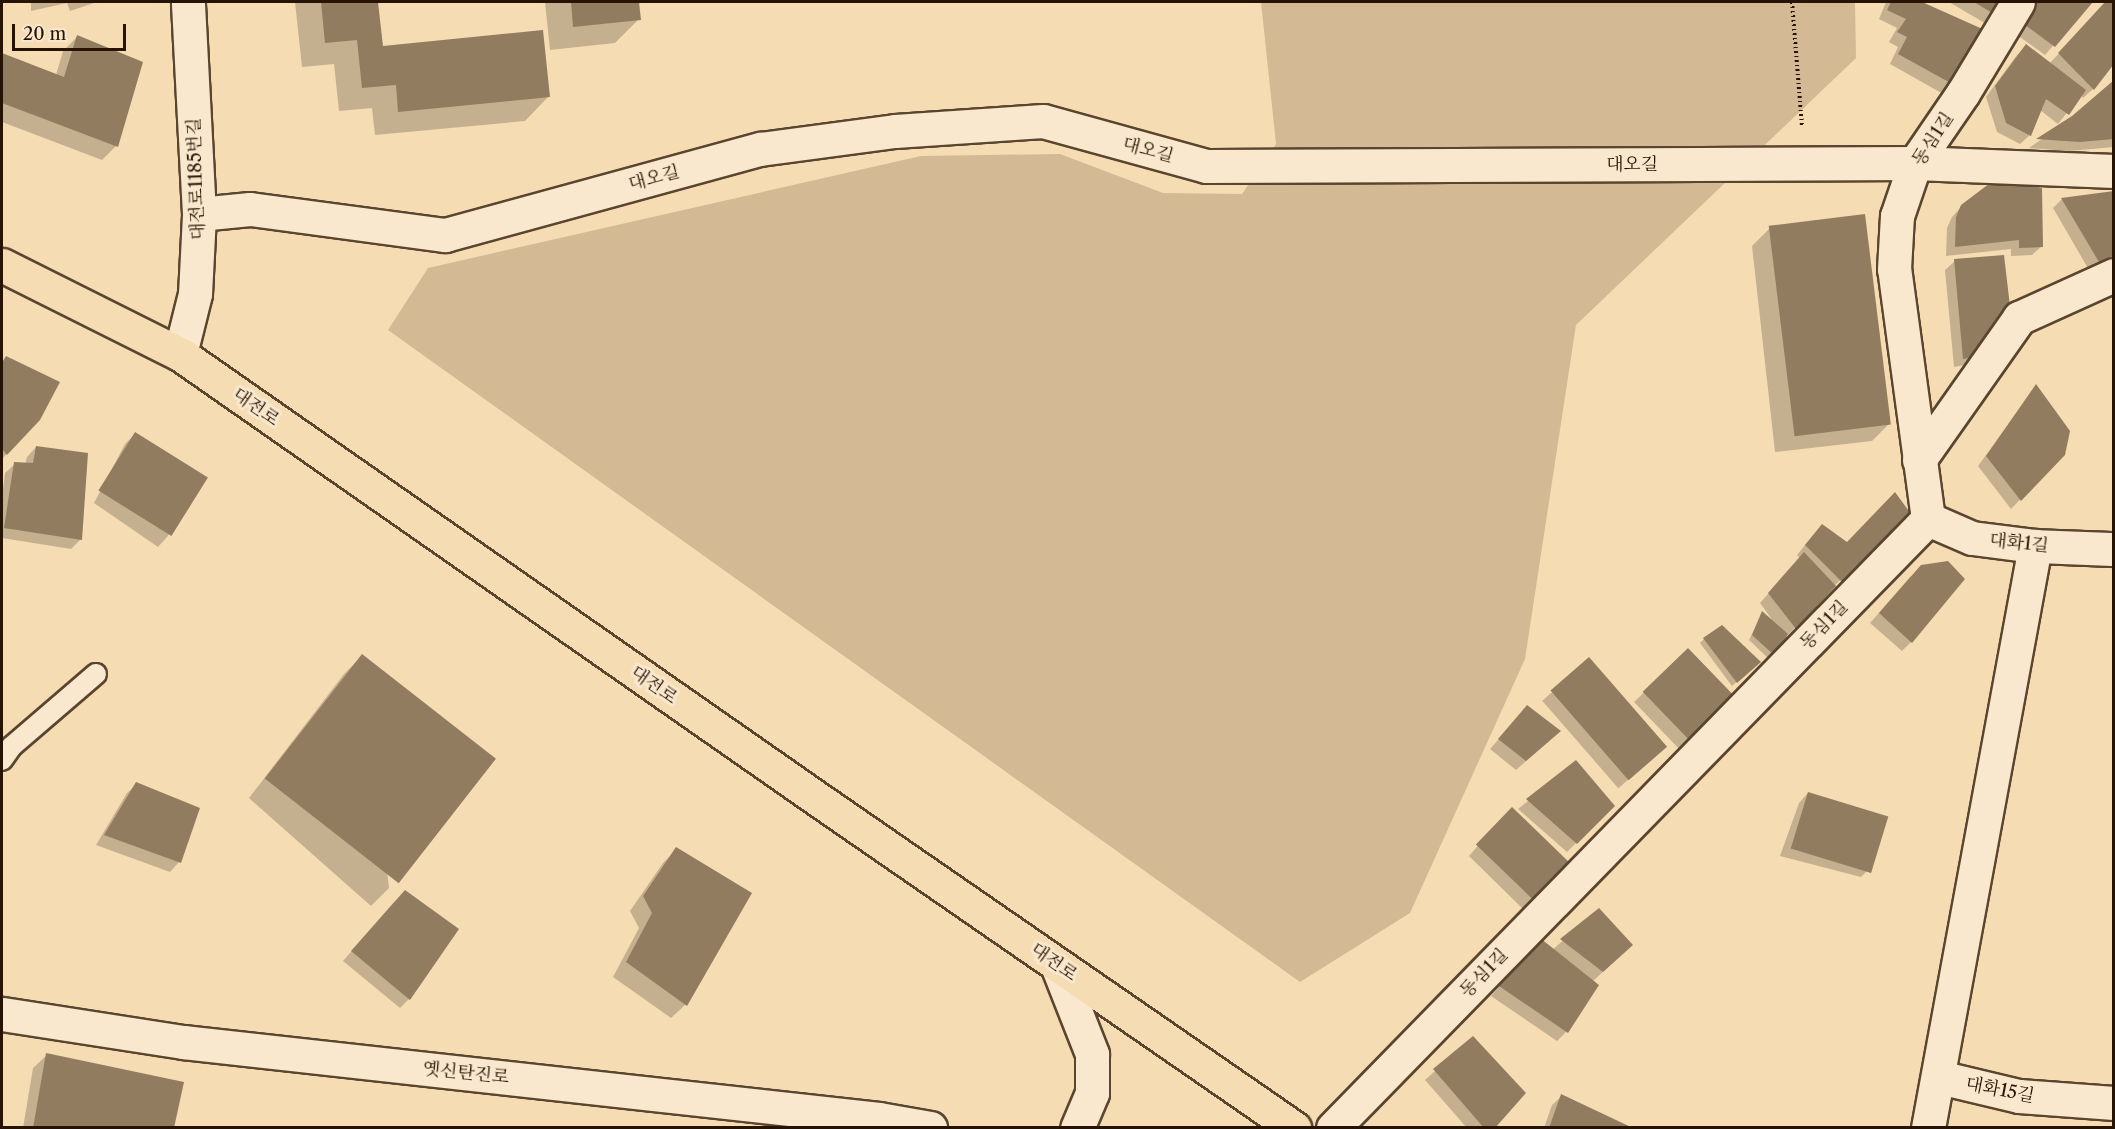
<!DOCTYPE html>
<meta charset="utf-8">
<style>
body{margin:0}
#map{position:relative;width:2115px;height:1129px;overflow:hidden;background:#f6dcb3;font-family:"Libre Caslon Text","Noto Serif KR",serif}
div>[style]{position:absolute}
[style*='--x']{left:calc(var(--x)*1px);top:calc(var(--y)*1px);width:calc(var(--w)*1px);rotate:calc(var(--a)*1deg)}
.green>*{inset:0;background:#d3ba95}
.shadow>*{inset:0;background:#0003;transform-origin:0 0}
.building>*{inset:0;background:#927c5f;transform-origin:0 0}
.path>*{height:4px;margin-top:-2px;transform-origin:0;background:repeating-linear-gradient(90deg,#261303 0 1.5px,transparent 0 4.5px)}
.roads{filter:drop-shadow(2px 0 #5a452f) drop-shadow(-2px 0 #5a452f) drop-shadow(0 2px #5a452f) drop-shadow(0 -2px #5a452f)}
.lane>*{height:20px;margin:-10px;padding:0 10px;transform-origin:10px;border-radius:10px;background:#f9e8ce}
.street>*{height:33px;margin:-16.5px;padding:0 16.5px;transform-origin:16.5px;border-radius:16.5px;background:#f9e8ce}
.secondary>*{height:33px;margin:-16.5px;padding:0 16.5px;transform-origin:16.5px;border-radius:16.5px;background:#f9e8ce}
.primary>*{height:33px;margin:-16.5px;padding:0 16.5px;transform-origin:16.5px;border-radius:16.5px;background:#f6dcb3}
span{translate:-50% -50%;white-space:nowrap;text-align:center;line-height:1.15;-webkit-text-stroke:6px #f9e8ce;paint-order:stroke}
.street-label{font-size:18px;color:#261303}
.frame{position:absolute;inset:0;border:3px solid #261303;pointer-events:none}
.scale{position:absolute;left:12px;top:24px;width:114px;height:27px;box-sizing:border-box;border:3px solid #261303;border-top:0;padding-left:8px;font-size:18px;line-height:21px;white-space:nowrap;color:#261303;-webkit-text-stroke:4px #f9e8ce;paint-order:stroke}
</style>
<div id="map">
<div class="green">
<i style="clip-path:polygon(1261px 2px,1855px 2px,1856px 58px,1576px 325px,1525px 659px,1410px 913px,1300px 982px,388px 330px,428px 268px,921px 156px,1060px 154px,1163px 193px,1242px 194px,1276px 144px)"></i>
</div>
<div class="shadow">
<i style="clip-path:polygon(31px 2px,97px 2px,70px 11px,67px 3px,31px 11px)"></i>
<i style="clip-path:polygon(295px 2px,377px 2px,381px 48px,548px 97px,525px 121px,375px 135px,372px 108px,339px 111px,334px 64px,302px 67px)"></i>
<i style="clip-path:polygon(545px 2px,637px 2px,639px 19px,615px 43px,550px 50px)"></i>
<i style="clip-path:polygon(1886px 2px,1918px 2px,1985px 32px,1945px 95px,1890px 64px,1898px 47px,1889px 42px,1897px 28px,1879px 19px)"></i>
<i style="clip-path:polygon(1949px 2px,2006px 2px,1988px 25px)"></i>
<i style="clip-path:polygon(2034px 2px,2091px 2px,2045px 55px,2013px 32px)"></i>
<i style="clip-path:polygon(2107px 2px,2114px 5px,2114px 61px,2093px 89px,2083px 98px,2081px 95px,2058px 124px,2040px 110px,2030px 135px,2020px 144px,1997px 132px,1986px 97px,2017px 55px,2026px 46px,2049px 64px)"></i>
<i style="clip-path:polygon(77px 37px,116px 146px,102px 160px,2px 122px,2px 55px,56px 75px,63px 51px)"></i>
<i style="clip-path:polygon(2114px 82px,2114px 147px,2069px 151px,2029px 148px,2073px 117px)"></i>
<i style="clip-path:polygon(2114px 193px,2114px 259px,2089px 270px,2053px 208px,2062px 199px)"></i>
<i style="clip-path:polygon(1962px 206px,2042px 246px,2032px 255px,2011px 256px,2011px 249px,1946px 256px,1947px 228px,1952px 217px)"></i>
<i style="clip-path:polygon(1770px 228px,1890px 423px,1872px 441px,1775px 452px,1752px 246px)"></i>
<i style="clip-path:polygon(1955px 261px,1975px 363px,1954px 367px,1945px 270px)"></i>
<i style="clip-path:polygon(6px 357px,38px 419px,2px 459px,2px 362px)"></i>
<i style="clip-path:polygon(2036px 386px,2063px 455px,2011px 509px,1978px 466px)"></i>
<i style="clip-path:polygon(135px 434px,205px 479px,167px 537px,158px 547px,94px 503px,125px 444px)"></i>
<i style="clip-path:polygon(36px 447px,81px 539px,71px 549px,2px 538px,2px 498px,5px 473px,15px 464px,25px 465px,27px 457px)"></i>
<i style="clip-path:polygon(1909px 514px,1831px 589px,1786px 637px,1769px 659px,1749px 640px,1762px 613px,1773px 621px,1760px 603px,1800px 558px,1797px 555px,1813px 535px,1847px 544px)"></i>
<i style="clip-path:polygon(1911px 576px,1911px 642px,1902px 651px,1870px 623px)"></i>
<i style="clip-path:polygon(1704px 639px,1755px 666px,1732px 686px,1700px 643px)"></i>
<i style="left:1688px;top:650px;width:64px;height:75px;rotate:46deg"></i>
<i style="clip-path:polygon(362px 656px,389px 888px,371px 906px,249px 798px,344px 674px)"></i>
<i style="left:1589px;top:660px;width:116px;height:62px;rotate:49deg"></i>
<i style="clip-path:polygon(1518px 717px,1550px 740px,1516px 770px,1490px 749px)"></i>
<i style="clip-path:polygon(1576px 762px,1613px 806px,1567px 852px,1518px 809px)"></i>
<i style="clip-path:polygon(137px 784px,179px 862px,170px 872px,96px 845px,127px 793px)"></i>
<i style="clip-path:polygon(1808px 793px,1871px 867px,1861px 877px,1780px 856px,1799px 803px)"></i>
<i style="clip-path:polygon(1502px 818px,1536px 903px,1526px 912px,1469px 856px)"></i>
<i style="clip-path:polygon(677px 849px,685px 1005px,671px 1018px,613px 977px,639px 928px,630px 911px,663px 863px)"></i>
<i style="clip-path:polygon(395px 901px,409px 999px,400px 1008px,343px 961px)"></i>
<i style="clip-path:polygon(1599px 910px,1622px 954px,1592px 982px,1597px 986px,1566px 1032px,1557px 1041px,1491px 996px,1531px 950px,1552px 950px)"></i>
<i style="clip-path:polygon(1472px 1038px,1493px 1128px,1467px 1128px,1425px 1080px)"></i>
<i style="clip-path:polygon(47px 1055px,173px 1128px,23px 1128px,33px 1068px)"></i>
<i style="clip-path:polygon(1562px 1096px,1630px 1128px,1544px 1128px,1552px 1105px)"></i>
</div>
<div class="building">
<i style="clip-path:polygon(321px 2px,378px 2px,383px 46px,543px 30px,550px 97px,398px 112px,396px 85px,362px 88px,357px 40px,325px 43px)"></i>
<i style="clip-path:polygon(571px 2px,639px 2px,641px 20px,573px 27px)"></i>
<i style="clip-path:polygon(1891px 2px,1922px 2px,1987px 31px,1956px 86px,1898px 54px,1907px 37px,1897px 32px,1906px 19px,1887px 10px)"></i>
<i style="clip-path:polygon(1974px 2px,2007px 2px,1999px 17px)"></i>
<i style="clip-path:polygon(2036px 2px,2093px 2px,2055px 47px,2021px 22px)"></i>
<i style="clip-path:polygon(2105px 2px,2114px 3px,2114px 64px,2094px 90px,2058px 53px)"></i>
<i style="clip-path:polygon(77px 35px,143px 62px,118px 147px,2px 103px,2px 53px,64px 77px)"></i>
<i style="clip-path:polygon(2026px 44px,2086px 90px,2069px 115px,2046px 99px,2031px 136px,2006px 123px,1995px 86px)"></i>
<i style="clip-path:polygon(2114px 80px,2114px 139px,2079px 142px,2036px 139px,2072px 116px)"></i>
<i style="clip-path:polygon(1998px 177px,2042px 188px,2043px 247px,2019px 248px,2019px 240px,1955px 247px,1956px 217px,1961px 205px)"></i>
<i style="clip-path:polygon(2114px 191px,2114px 255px,2099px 262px,2061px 198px)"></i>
<i style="left:1865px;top:214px;width:212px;height:97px;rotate:83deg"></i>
<i style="clip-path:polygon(2004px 255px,2011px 315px,1986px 355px,1963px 359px,1954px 259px)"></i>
<i style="clip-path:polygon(6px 356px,60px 382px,40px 420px,7px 455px,2px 449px,2px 363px)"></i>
<i style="clip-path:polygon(2036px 384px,2070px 431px,2065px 455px,2021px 501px,1986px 456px)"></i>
<i style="left:135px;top:432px;width:86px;height:69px;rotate:32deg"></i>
<i style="clip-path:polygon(36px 446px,88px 453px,82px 540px,4px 528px,14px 462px,33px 463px)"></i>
<i style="clip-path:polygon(1895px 492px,1911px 514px,1843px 583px,1805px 545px,1822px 524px,1847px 542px)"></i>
<i style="clip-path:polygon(1804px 552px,1836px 586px,1796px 629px,1768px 593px)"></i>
<i style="clip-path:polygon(1948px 561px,1965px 579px,1912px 643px,1879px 613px,1921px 565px)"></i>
<i style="clip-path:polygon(1762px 611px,1788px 634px,1775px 656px,1752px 635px)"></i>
<i style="clip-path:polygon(1722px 625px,1761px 662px,1737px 683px,1703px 638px)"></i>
<i style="left:1688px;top:648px;width:67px;height:63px;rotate:46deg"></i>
<i style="left:362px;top:654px;width:170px;height:158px;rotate:38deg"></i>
<i style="left:1589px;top:657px;width:119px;height:51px;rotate:49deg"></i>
<i style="clip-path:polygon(1527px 705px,1561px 731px,1526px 761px,1498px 739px)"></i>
<i style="clip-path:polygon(1576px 760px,1615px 806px,1577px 844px,1526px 799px)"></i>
<i style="clip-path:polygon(136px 782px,200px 808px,181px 863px,104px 835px)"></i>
<i style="left:1808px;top:792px;width:84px;height:59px;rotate:17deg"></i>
<i style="left:1512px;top:807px;width:83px;height:52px;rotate:44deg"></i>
<i style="clip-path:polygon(676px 847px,752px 893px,687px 1006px,626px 962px,652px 913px,643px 896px)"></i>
<i style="clip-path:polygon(405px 890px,459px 929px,410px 1000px,351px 951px)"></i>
<i style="clip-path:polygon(1599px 908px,1633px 945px,1603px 972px,1560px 939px)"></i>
<i style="clip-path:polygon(1540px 938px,1599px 985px,1568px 1033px,1499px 986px)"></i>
<i style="clip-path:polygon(1473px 1036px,1526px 1093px,1495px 1128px,1484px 1128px,1433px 1069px)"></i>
<i style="clip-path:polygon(46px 1053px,184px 1082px,174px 1128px,33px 1128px)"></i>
<i style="clip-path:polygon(1561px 1094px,1633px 1128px,1549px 1128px)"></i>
</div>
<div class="path">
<i style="--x:1792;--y:2;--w:125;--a:85.4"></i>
</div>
<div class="roads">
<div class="lane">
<i style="--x:2;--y:760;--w:16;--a:-55"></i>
<i style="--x:11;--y:747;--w:112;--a:-40.7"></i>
</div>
<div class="street">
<i style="--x:199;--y:214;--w:51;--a:-5.6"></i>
<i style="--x:250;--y:209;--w:197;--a:7.6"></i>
<i style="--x:445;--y:235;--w:327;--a:-15.3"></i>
<i style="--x:760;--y:149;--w:136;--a:-7.6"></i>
<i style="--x:895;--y:131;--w:148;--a:-3.9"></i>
<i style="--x:1043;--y:121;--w:169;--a:15.4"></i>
<i style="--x:1206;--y:166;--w:709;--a:-0.24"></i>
<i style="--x:1915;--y:163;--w:199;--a:2.3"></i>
<i style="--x:180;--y:354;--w:62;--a:-76"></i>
<i style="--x:195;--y:294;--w:80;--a:-87.1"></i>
<i style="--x:199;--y:214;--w:212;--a:-93"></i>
<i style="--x:1919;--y:460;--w:174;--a:-54.8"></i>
<i style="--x:2019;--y:318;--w:104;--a:-24.4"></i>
<i style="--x:1928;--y:519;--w:252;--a:-97.7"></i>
<i style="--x:1894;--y:269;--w:53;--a:-86.8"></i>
<i style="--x:1897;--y:216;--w:56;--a:-71.2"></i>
<i style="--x:1915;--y:163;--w:85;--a:-55.6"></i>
<i style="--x:1963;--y:93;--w:106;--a:-58.9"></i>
<i style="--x:1928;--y:519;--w:48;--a:23.4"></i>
<i style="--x:1972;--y:538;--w:64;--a:7.2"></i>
<i style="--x:2035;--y:546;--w:79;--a:2.2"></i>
<i style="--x:1939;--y:1077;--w:82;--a:13.4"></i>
<i style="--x:2019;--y:1096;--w:95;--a:4.2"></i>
<i style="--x:1333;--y:1128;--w:851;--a:-45.67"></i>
<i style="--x:1928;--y:1128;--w:592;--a:-79.58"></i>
</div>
<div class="secondary">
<i style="--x:1057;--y:965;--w:96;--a:68.5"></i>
<i style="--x:1092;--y:1054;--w:39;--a:90"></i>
<i style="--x:1092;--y:1093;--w:38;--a:113"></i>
<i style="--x:2;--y:1014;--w:183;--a:8.8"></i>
<i style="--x:183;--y:1042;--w:700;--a:6.31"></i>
<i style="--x:879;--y:1119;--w:52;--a:10"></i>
</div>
<div class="primary">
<i style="--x:2;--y:265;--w:199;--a:26.6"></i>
<i style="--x:180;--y:354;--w:783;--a:34.91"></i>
<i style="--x:822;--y:802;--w:574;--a:34.63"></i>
</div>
</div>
<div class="street-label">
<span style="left:1933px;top:139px;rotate:-57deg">동심1길</span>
<span style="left:1148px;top:150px;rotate:15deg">대오길</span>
<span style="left:1632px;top:164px">대오길</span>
<span style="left:654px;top:178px;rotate:-15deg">대오길</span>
<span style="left:196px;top:179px;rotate:-92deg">대전로1185번길</span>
<span style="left:256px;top:407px;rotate:35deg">대전로</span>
<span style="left:2019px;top:543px;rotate:6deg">대화1길</span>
<span style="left:1824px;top:625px;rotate:-46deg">동심1길</span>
<span style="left:654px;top:685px;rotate:35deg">대전로</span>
<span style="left:1054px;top:962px;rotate:35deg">대전로</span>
<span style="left:1484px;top:973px;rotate:-46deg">동심1길</span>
<span style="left:466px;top:1073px;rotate:6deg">옛신탄진로</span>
<span style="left:2000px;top:1090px;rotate:11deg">대화15길</span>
</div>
<div class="frame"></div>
<div class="scale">20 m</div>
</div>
